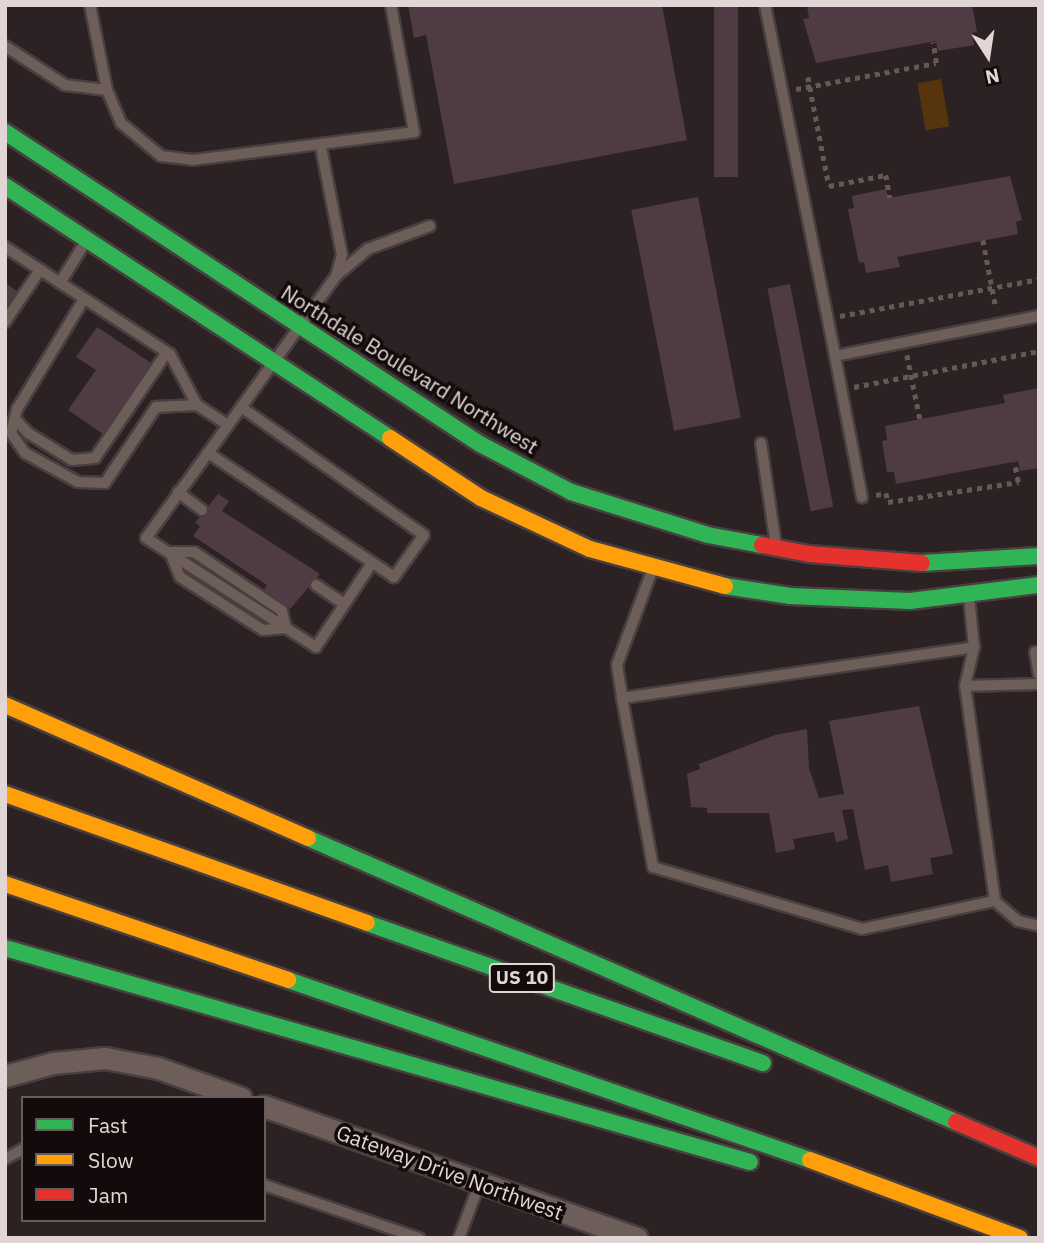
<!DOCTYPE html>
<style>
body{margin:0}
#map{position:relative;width:1044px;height:1243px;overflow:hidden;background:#2d2223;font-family:"IBM Plex Sans",sans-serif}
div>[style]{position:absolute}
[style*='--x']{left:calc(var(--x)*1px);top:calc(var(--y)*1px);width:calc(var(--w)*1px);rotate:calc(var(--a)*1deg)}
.green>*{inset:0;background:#56350d;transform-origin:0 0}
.building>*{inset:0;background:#4f3b44;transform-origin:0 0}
.path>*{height:4.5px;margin-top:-2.25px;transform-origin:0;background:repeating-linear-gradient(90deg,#645957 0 5px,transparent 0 10px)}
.roads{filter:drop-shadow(2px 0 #493f40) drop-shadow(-2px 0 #493f40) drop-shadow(0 2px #493f40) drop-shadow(0 -2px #493f40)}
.lane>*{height:10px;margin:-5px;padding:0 5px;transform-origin:5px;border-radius:5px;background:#6d5e5a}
.street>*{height:21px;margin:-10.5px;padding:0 10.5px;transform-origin:10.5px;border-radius:10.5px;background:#6d5e5a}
.fast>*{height:16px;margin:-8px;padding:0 8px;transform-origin:8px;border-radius:8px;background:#30b455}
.slow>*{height:16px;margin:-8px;padding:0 8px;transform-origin:8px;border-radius:8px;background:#ff9f0a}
.jam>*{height:16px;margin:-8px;padding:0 8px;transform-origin:8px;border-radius:8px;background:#e5322d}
span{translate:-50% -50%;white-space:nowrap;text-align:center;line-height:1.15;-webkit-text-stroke:7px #130b0b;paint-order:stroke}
.shield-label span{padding:2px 5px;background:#130b0b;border:2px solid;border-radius:5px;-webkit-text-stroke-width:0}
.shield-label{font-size:19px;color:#e2d5d6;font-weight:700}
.street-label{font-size:21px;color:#e2d5d6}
.frame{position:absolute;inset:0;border:7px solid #e2d5d6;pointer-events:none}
.legend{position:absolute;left:21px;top:1096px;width:245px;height:126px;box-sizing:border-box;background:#130b0b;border:2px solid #665c5c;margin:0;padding:9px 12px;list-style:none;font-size:21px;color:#e2d5d6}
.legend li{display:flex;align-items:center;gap:14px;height:35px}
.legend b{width:35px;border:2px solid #665c5c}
.north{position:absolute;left:953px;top:21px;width:70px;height:70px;-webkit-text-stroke:5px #130b0b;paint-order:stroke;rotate:168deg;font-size:19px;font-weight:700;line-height:28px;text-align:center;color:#e2d5d6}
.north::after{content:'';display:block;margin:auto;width:24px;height:32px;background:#e2d5d6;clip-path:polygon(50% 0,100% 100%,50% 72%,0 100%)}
</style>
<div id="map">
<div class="green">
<i style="left:941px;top:79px;width:48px;height:24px;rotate:80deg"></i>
</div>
<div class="building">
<i style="clip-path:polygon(408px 5px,662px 5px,687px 140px,454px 184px,426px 35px,414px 38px)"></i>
<i style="left:714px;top:5px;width:24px;height:172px"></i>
<i style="clip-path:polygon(811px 5px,972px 5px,977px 32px,972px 33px,974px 45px,938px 51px,936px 41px,816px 63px,803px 19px,809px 18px,807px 6px)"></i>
<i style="clip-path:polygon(1010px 176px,1022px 220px,1016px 222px,1018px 234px,897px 257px,900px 267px,866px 273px,864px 262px,859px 263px,848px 209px,854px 208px,852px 196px,886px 189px,888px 198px)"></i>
<i style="left:698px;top:197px;width:225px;height:68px;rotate:79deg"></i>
<i style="clip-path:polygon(5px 283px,17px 291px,5px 308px)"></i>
<i style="left:790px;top:284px;width:227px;height:23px;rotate:79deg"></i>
<i style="clip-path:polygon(97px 327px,154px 365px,106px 436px,68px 410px,96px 370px,76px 357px)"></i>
<i style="clip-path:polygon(1039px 388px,1039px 468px,1020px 471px,1018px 461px,896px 484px,894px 472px,887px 472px,882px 441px,887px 440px,885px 426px,1005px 403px,1003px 395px)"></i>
<i style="clip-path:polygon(218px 494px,229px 501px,222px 511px,320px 574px,290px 609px,263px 591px,267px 585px,193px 536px,200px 526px,195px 523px)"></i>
<i style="clip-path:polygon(919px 706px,953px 854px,930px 858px,933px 874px,891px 882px,888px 865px,865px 870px,853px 809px,842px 810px,848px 839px,836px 842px,834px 832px,793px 839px,795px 849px,776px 853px,769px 813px,707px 813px,707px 808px,691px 807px,687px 774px,700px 769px,699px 764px,775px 735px,807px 729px,809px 768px,819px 798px,844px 794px,829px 721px)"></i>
</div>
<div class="path">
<i style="--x:808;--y:77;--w:111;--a:79.1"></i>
<i style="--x:829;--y:186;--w:58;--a:-10.9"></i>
<i style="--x:886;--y:175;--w:23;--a:80"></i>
<i style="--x:796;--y:89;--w:142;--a:-10.5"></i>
<i style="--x:936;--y:63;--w:21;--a:-98"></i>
<i style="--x:983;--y:240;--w:69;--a:79.2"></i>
<i style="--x:840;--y:316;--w:202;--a:-10.5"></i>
<i style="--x:907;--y:355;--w:65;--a:78.5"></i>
<i style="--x:854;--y:387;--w:188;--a:-11"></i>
<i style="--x:876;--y:495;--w:10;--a:-11"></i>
<i style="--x:886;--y:493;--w:9;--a:77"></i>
<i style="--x:888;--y:502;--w:132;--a:-8.7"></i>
<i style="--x:1018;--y:482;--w:20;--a:-101"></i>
</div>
<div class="roads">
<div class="lane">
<i style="--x:90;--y:5;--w:87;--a:78.7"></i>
<i style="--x:107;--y:90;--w:36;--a:67"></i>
<i style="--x:121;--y:123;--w:52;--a:39.5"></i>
<i style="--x:161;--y:156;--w:32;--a:7"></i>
<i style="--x:193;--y:160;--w:223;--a:-7.2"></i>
<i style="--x:414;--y:132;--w:129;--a:-100.3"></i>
<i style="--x:765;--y:5;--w:358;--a:78.7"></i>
<i style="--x:835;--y:356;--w:208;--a:-11.1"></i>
<i style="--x:5;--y:46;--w:72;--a:33"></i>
<i style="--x:65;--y:85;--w:42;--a:6.8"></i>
<i style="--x:321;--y:147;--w:110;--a:79"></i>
<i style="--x:342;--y:255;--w:19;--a:106"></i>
<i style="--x:5;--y:247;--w:197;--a:33"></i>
<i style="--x:170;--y:354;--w:58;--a:62.1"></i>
<i style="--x:197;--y:405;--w:37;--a:33"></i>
<i style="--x:60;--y:283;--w:49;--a:-58.2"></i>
<i style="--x:84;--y:299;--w:129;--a:121.3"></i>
<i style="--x:17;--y:409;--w:25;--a:104"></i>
<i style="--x:11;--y:433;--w:24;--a:55"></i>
<i style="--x:25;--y:453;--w:60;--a:28.7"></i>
<i style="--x:78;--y:482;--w:27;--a:2"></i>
<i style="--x:105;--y:483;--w:92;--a:-56.1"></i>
<i style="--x:156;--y:407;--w:41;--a:-2.8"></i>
<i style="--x:5;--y:322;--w:63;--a:-56.1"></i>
<i style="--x:835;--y:356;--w:144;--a:79.2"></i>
<i style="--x:241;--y:407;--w:223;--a:35"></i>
<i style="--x:424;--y:535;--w:52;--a:125.5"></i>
<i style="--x:394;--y:577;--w:224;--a:-146.3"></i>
<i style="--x:208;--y:453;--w:218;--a:-54.1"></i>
<i style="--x:336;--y:276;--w:42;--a:-40.2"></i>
<i style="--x:368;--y:249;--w:66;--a:-20.4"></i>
<i style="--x:15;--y:419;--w:19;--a:47"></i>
<i style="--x:28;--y:433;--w:52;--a:31.5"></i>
<i style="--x:72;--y:460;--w:23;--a:-5"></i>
<i style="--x:95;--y:458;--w:128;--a:-55.8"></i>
<i style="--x:761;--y:443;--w:104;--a:81.7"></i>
<i style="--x:208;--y:453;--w:105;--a:126.1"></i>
<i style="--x:146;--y:538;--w:202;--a:32.7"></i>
<i style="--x:316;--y:647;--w:101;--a:-56.3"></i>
<i style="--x:178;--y:492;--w:30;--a:37"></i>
<i style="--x:170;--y:552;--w:24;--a:0"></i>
<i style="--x:194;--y:552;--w:106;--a:33.8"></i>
<i style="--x:282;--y:611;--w:17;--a:77"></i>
<i style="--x:286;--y:628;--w:23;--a:175"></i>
<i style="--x:263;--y:630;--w:98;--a:-147.4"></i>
<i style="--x:180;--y:577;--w:27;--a:-112"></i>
<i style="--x:653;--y:568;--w:103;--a:110.4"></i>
<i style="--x:617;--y:665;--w:33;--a:81"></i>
<i style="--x:622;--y:698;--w:356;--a:-8.2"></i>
<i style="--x:974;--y:647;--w:50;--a:-95.7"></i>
<i style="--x:316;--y:585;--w:34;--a:34"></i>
<i style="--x:1035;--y:652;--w:23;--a:80"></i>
<i style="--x:965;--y:686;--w:74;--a:-1.5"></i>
<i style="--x:622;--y:698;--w:172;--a:79.6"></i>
<i style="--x:653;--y:867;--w:218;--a:16.5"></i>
<i style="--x:862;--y:929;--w:136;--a:-11.9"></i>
<i style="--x:995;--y:901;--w:217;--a:-97.9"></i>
<i style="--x:965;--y:686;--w:40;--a:-77"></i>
<i style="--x:995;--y:901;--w:30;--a:41"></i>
<i style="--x:1018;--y:921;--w:22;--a:13"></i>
<i style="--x:5;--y:1159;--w:21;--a:-29"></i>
<i style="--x:264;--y:1185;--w:164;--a:18.9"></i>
<i style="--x:459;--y:1238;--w:60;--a:-69.4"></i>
</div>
<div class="street">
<i style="--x:5;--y:1076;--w:50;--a:-15.2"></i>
<i style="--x:53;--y:1063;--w:52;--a:-5.5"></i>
<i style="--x:105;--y:1058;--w:54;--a:10.7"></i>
<i style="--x:158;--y:1068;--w:88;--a:19.9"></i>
<i style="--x:264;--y:1106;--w:395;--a:19.5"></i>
</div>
<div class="fast">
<i style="--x:5;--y:132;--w:568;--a:33.3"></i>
<i style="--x:480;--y:444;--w:103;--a:27.8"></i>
<i style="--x:571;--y:492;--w:144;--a:17.4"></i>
<i style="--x:708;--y:535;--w:55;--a:10.5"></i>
<i style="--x:5;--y:186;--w:460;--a:33.2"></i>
<i style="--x:922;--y:563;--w:117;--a:-3.4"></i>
<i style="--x:725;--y:586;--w:66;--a:8.7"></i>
<i style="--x:790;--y:596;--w:120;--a:2.4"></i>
<i style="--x:910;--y:601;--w:130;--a:-7.1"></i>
<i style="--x:308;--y:838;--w:708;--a:23.67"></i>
<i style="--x:367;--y:923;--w:420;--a:19.5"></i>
<i style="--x:5;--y:948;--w:775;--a:16.03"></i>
<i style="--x:288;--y:980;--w:552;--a:19.03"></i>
</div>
<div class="slow">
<i style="--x:390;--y:438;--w:109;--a:33.4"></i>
<i style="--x:481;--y:498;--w:120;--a:25.1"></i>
<i style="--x:590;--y:549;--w:140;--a:15.3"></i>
<i style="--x:5;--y:705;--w:331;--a:23.7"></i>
<i style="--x:5;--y:794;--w:384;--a:19.6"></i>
<i style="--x:5;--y:884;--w:299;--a:18.7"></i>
<i style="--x:810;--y:1160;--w:224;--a:20.4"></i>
</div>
<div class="jam">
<i style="--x:762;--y:545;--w:48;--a:10.8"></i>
<i style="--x:809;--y:554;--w:113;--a:4.6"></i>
<i style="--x:956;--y:1122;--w:90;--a:23.4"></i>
</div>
</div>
<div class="shield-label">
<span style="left:522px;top:978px">US 10</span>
</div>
<div class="street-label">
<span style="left:410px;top:369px;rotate:32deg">Northdale Boulevard Northwest</span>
<span style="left:450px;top:1172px;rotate:20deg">Gateway Drive Northwest</span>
</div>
<div class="frame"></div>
<ul class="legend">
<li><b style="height:9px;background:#30b455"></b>Fast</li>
<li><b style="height:9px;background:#ff9f0a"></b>Slow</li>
<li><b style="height:9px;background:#e5322d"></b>Jam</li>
</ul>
<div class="north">N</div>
</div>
